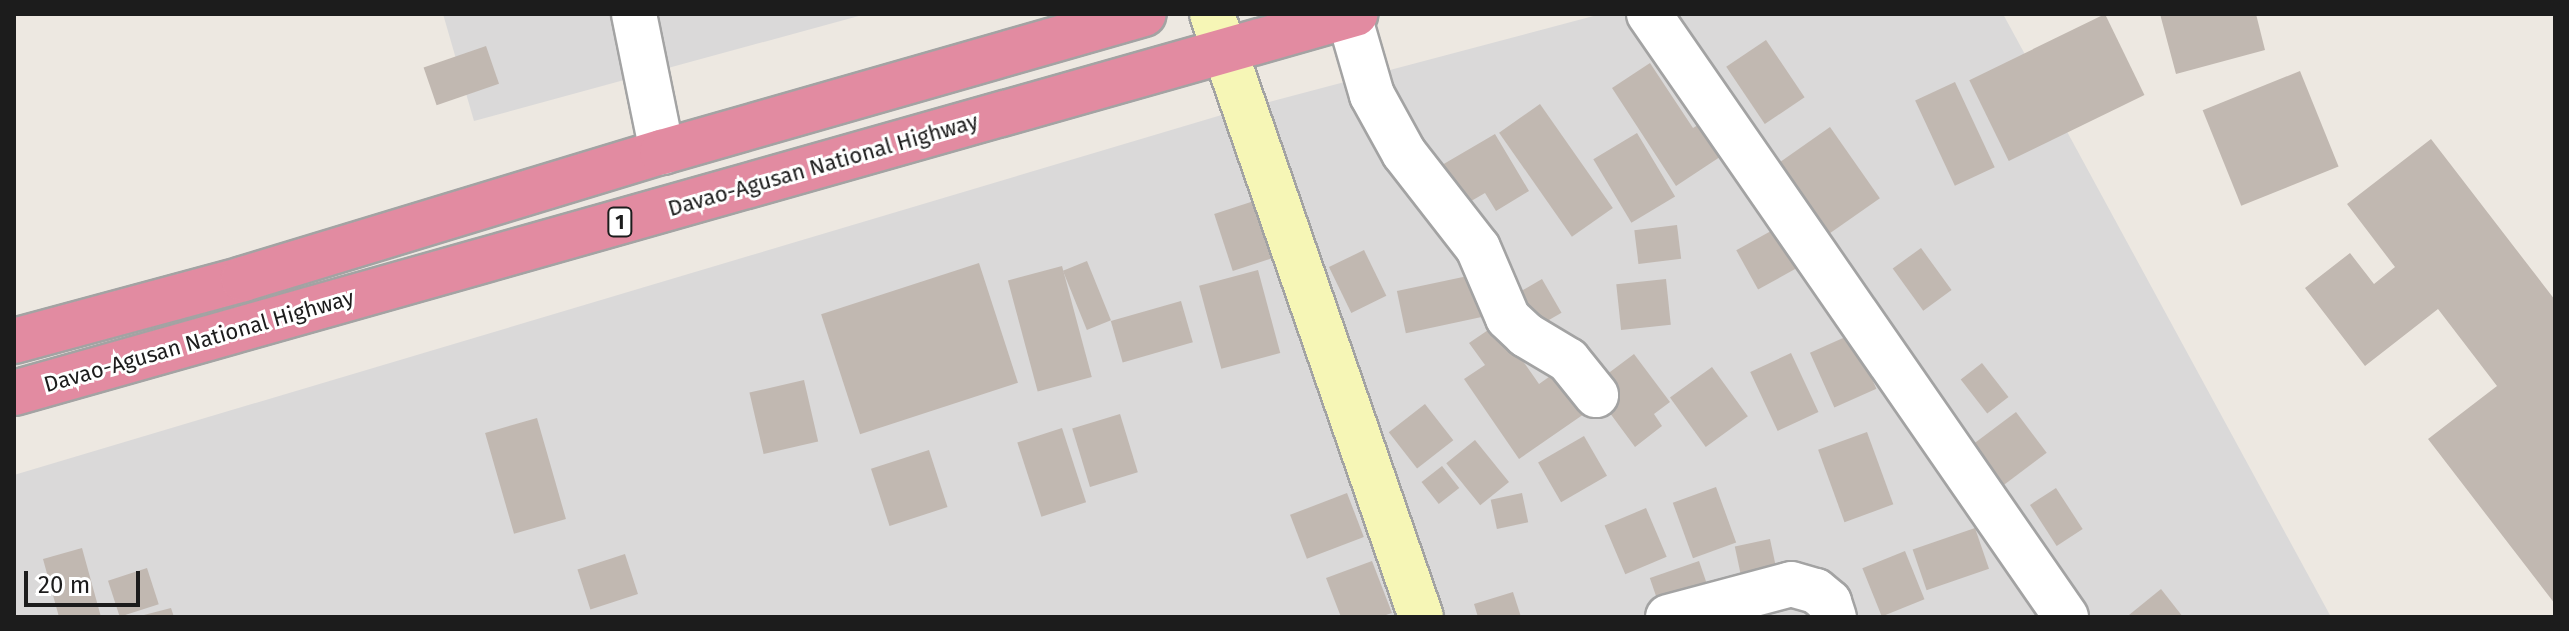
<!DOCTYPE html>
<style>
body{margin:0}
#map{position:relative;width:2569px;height:631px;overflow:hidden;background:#ede8e1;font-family:"Fira Sans",sans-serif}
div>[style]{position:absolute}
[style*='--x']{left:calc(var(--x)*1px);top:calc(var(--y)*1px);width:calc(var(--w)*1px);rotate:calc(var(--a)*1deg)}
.residential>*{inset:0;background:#dad9d9}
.building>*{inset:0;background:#c1b8b1;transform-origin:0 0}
.roads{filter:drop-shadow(2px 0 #a3a3a3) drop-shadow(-2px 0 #a3a3a3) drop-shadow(0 2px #a3a3a3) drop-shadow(0 -2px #a3a3a3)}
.street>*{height:44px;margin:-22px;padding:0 22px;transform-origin:22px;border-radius:22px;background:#fff}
.secondary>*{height:44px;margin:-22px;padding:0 22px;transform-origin:22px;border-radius:22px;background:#f6f6b6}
.highway>*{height:44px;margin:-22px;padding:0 22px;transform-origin:22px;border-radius:22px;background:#e28ba1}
span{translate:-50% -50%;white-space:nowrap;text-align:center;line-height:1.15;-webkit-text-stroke:6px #fff;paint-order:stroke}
.shield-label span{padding:2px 6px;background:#fff;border:2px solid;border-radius:6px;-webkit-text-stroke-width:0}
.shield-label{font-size:20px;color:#1c1c1c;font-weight:700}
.street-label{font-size:22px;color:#1c1c1c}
.frame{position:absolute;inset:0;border:16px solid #1c1c1c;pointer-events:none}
.scale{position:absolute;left:24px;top:571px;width:116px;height:36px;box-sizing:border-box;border:4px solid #1c1c1c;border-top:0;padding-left:10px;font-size:24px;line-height:28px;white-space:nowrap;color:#1c1c1c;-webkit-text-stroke:6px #fff;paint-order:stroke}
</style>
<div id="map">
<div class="residential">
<i style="clip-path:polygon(443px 14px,866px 14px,474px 121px)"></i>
<i style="clip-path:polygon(1601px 14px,2003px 14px,2331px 617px,14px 617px,14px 475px,1235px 111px)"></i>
</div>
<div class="building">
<i style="left:2105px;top:14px;width:90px;height:151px;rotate:64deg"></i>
<i style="clip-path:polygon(2160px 14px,2256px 14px,2265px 50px,2176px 74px)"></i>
<i style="left:1766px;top:40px;width:69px;height:48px;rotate:56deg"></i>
<i style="left:486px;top:46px;width:40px;height:66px;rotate:71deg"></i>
<i style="clip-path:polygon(1650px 63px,1693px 128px,1711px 117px,1732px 149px,1676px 186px,1612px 88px)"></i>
<i style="left:2300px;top:71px;width:103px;height:105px;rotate:68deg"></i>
<i style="left:1955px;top:82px;width:94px;height:44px;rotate:65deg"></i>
<i style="left:1540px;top:104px;width:127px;height:50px;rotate:55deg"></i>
<i style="left:1830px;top:127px;width:87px;height:65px;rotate:55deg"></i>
<i style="left:1637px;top:133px;width:74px;height:51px;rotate:59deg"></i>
<i style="clip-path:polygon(1495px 134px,1529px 191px,1496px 211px,1485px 193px,1454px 211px,1430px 172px)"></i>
<i style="clip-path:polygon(2431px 139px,2555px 300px,2555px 604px,2428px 439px,2497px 386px,2438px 309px,2365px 366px,2305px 288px,2350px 253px,2374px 284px,2395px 267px,2347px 204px)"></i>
<i style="left:1257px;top:200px;width:60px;height:45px;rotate:72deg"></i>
<i style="left:1677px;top:225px;width:34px;height:43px;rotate:83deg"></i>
<i style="left:1780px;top:226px;width:45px;height:50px;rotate:61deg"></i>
<i style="left:1921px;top:248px;width:52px;height:35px;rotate:54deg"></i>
<i style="left:1364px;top:250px;width:51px;height:39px;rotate:64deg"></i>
<i style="left:1087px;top:261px;width:64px;height:26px;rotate:68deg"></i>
<i style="left:979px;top:263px;width:126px;height:166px;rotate:72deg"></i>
<i style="left:1062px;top:266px;width:115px;height:56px;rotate:75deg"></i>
<i style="left:1258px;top:270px;width:86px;height:61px;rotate:75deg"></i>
<i style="left:1482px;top:273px;width:43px;height:87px;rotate:78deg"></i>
<i style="left:1542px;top:279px;width:39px;height:41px;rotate:60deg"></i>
<i style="left:1666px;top:279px;width:46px;height:50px;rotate:84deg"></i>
<i style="left:1181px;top:301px;width:43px;height:73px;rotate:74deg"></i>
<i style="clip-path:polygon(1497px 324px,1539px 384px,1556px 372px,1584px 414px,1519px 459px,1464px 379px,1485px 365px,1469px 343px)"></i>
<i style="left:1852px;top:334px;width:60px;height:46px;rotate:66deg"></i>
<i style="left:1791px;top:353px;width:65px;height:45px;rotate:65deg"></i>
<i style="clip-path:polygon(1634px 354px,1670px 402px,1654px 414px,1662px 426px,1635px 447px,1601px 401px,1598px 381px)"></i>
<i style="left:1982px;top:363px;width:43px;height:27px;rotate:52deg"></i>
<i style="left:1712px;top:367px;width:61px;height:52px;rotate:54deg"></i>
<i style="left:804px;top:380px;width:63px;height:56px;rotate:77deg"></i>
<i style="left:1425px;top:404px;width:46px;height:46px;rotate:52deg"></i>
<i style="left:2016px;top:412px;width:51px;height:65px;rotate:53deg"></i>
<i style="left:1120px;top:414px;width:61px;height:50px;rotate:73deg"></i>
<i style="left:537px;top:418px;width:105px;height:54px;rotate:74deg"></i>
<i style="left:1062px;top:428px;width:78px;height:47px;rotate:72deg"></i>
<i style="left:1867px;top:432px;width:77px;height:52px;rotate:70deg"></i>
<i style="left:1584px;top:436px;width:46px;height:53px;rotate:60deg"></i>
<i style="left:1475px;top:440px;width:54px;height:37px;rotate:51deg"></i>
<i style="left:929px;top:450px;width:60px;height:61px;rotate:72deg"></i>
<i style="left:1442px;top:466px;width:28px;height:26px;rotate:52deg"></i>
<i style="left:1716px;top:487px;width:59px;height:46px;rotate:70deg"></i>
<i style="left:2056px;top:488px;width:49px;height:31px;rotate:57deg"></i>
<i style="left:1347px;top:493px;width:47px;height:61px;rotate:69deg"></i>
<i style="left:1522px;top:493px;width:30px;height:32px;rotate:78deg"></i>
<i style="left:1646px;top:508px;width:53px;height:45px;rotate:67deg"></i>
<i style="left:1975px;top:528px;width:43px;height:66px;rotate:71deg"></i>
<i style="left:1770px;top:539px;width:47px;height:36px;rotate:78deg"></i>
<i style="clip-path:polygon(82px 548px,101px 617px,59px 617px,43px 559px)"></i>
<i style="left:1905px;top:551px;width:52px;height:46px;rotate:68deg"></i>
<i style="left:625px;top:554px;width:42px;height:50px;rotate:72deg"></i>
<i style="clip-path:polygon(1372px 561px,1392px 613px,1380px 617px,1341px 617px,1326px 578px)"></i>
<i style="left:1699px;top:561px;width:37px;height:52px;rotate:71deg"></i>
<i style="left:147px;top:568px;width:38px;height:41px;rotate:72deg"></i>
<i style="clip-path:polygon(2161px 589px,2183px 617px,2131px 617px,2129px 615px)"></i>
<i style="clip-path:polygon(1513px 592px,1521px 617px,1478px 617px,1474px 604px)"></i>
<i style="clip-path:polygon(171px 608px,174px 617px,140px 617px,140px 616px)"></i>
</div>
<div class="roads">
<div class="street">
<i style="--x:634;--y:14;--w:141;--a:78.5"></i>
<i style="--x:1649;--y:14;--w:733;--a:55.33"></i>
<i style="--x:1349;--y:16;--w:82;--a:73.8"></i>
<i style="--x:1372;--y:95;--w:66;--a:61.1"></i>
<i style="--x:1404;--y:153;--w:120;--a:52.1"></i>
<i style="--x:1478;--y:248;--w:76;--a:66.8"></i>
<i style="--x:1508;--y:318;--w:25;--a:43"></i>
<i style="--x:1526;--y:335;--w:49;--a:30.8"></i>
<i style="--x:1568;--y:360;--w:45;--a:51.3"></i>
<i style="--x:1668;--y:617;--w:127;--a:-15"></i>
<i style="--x:1791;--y:584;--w:26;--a:16"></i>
<i style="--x:1816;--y:591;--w:17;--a:40"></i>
<i style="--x:1829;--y:602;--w:16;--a:72"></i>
</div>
<div class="secondary">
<i style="--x:1212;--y:14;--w:638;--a:70.88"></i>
</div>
<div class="highway">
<i style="--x:14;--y:341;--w:237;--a:-15.1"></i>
<i style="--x:243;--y:279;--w:438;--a:-16.9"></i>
<i style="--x:662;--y:152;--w:501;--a:-15.98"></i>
<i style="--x:14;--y:393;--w:1394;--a:-15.78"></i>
</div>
</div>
<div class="shield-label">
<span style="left:620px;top:222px">1</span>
</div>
<div class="street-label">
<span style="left:823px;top:165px;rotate:-16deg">Davao-Agusan National Highway</span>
<span style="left:199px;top:341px;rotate:-16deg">Davao-Agusan National Highway</span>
</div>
<div class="frame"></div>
<div class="scale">20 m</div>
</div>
